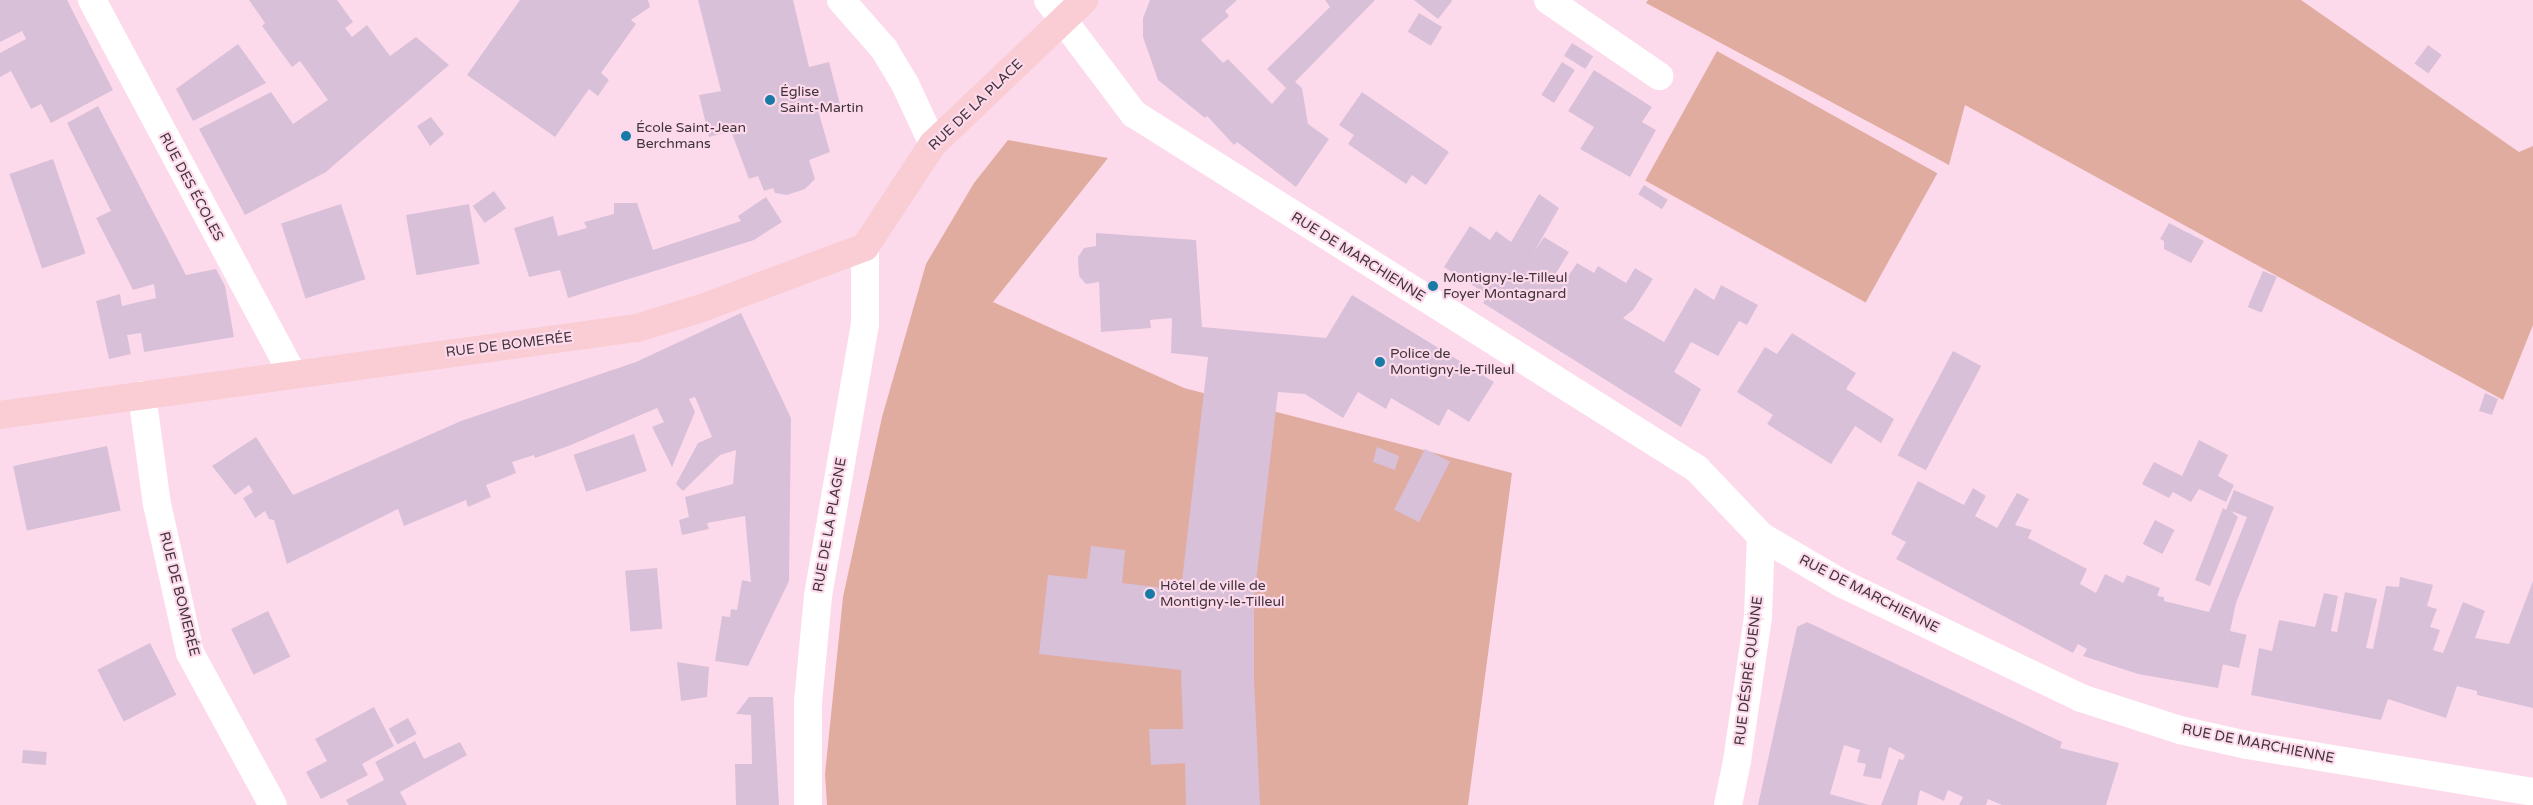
<!DOCTYPE html>
<meta charset="utf-8">
<style>
body{margin:0}
#map{position:relative;width:2533px;height:805px;overflow:hidden;background:#fddaeb;font-family:"Varela Round",sans-serif}
div>[style]{position:absolute}
[style*='--x']{left:calc(var(--x)*1px);top:calc(var(--y)*1px);width:calc(var(--w)*1px);rotate:calc(var(--a)*1deg)}
.green>*{inset:0;background:#e1aca0;transform-origin:0 0}
.building>*{inset:0;background:#d8c0d9;transform-origin:0 0}
.minor>*{height:28px;margin:-14px;padding:0 14px;transform-origin:14px;border-radius:14px;background:#fff}
.major>*{height:28px;margin:-14px;padding:0 14px;transform-origin:14px;border-radius:14px;background:#facdd4}
.dots>*{width:14px;height:14px;translate:-50% -50%;box-sizing:border-box;border:2px solid #fddaeb;border-radius:50%}
span{translate:-50% -50%;white-space:nowrap;text-align:center;line-height:1.15;-webkit-text-stroke:4.5px #fddaeb;paint-order:stroke}
.poi-label{font-size:14px;color:#403339}
.left{translate:0 -50%;text-align:left}
.street-label{font-size:14px;color:#403339}
</style>
<div id="map">
<div class="green">
<i style="clip-path:polygon(1648px 0,2301px 0,2519px 152px,2533px 146px,2533px 325px,2503px 400px,1965px 105px,1949px 165px,1646px 3px)"></i>
<i style="left:1717px;top:51px;width:252px;height:148px;rotate:29deg"></i>
<i style="clip-path:polygon(1008px 140px,1108px 158px,993px 302px,1184px 388px,1512px 473px,1468px 805px,827px 805px,825px 774px,843px 597px,882px 417px,926px 264px,974px 183px)"></i>
</div>
<div class="building">
<i style="clip-path:polygon(0 0,67px 0,113px 90px,51px 123px,41px 104px,31px 109px,11px 71px,0 77px,0 53px,26px 39px,22px 31px,0 42px)"></i>
<i style="clip-path:polygon(249px 0,337px 0,353px 22px,345px 28px,352px 37px,367px 25px,390px 56px,416px 37px,449px 65px,326px 172px,245px 215px,199px 129px,271px 92px,293px 124px,328px 100px,300px 61px,292px 67px,262px 26px,265px 23px)"></i>
<i style="clip-path:polygon(520px 0,648px 0,650px 7px,631px 20px,636px 24px,601px 73px,609px 80px,598px 96px,589px 89px,555px 137px,467px 75px)"></i>
<i style="clip-path:polygon(698px 0,793px 0,809px 67px,829px 62px,840px 104px,818px 110px,830px 152px,809px 160px,815px 179px,805px 189px,787px 195px,775px 193px,773px 188px,764px 191px,758px 176px,749px 179px,731px 131px,709px 137px,699px 95px,721px 91px)"></i>
<i style="clip-path:polygon(1150px 0,1237px 0,1225px 11px,1229px 16px,1201px 40px,1223px 63px,1228px 59px,1272px 104px,1286px 88px,1267px 69px,1330px 7px,1325px 0,1375px 0,1295px 82px,1302px 88px,1308px 124px,1329px 139px,1296px 187px,1237px 142px,1234px 145px,1207px 116px,1205px 118px,1158px 80px,1143px 37px,1143px 18px)"></i>
<i style="clip-path:polygon(1414px 0,1451px 0,1452px 1px,1438px 19px)"></i>
<i style="left:1419px;top:13px;width:27px;height:22px;rotate:31deg"></i>
<i style="left:1572px;top:43px;width:25px;height:15px;rotate:32deg"></i>
<i style="clip-path:polygon(238px 44px,266px 83px,193px 121px,176px 89px)"></i>
<i style="left:2428px;top:45px;width:17px;height:23px;rotate:36deg"></i>
<i style="left:1562px;top:62px;width:15px;height:39px;rotate:32deg"></i>
<i style="clip-path:polygon(1594px 70px,1652px 107px,1642px 122px,1656px 130px,1630px 177px,1580px 149px,1594px 127px,1568px 111px)"></i>
<i style="clip-path:polygon(1362px 92px,1449px 152px,1426px 185px,1412px 175px,1406px 184px,1348px 144px,1354px 135px,1339px 125px)"></i>
<i style="clip-path:polygon(98px 106px,186px 275px,216px 269px,225px 286px,234px 337px,144px 352px,141px 333px,127px 335px,131px 354px,109px 359px,96px 301px,120px 294px,122px 306px,156px 298px,154px 284px,133px 290px,122px 268px,96px 218px,111px 211px,67px 123px)"></i>
<i style="clip-path:polygon(431px 117px,444px 134px,430px 146px,417px 126px)"></i>
<i style="left:53px;top:159px;width:100px;height:46px;rotate:71deg"></i>
<i style="left:1644px;top:185px;width:28px;height:11px;rotate:32deg"></i>
<i style="left:494px;top:191px;width:21px;height:26px;rotate:55deg"></i>
<i style="clip-path:polygon(1539px 194px,1559px 208px,1534px 252px,1544px 237px,1569px 252px,1555px 275px,1565px 281px,1577px 263px,1594px 273px,1598px 266px,1626px 283px,1635px 268px,1653px 279px,1633px 310px,1623px 318px,1664px 342px,1695px 288px,1714px 300px,1721px 285px,1758px 305px,1747px 325px,1739px 321px,1718px 356px,1691px 342px,1674px 372px,1701px 389px,1681px 427px,1483px 303px,1488px 295px,1444px 267px,1470px 226px,1490px 240px,1496px 231px,1511px 242px)"></i>
<i style="clip-path:polygon(766px 197px,782px 222px,754px 240px,568px 298px,560px 270px,529px 277px,514px 228px,553px 216px,558px 236px,587px 228px,584px 222px,614px 214px,614px 203px,637px 203px,653px 250px,741px 221px,738px 216px)"></i>
<i style="left:341px;top:204px;width:79px;height:63px;rotate:72deg"></i>
<i style="left:469px;top:204px;width:61px;height:64px;rotate:80deg"></i>
<i style="clip-path:polygon(2169px 223px,2204px 241px,2191px 263px,2164px 249px,2164px 241px,2160px 239px)"></i>
<i style="clip-path:polygon(1096px 233px,1196px 240px,1202px 327px,1326px 338px,1352px 295px,1494px 382px,1469px 422px,1448px 409px,1439px 426px,1391px 398px,1386px 409px,1358px 392px,1343px 418px,1305px 394px,1278px 392px,1254px 598px,1254px 681px,1260px 805px,1186px 805px,1185px 763px,1151px 765px,1149px 729px,1183px 729px,1181px 670px,1039px 654px,1048px 575px,1087px 579px,1091px 546px,1125px 550px,1122px 583px,1181px 590px,1208px 357px,1171px 353px,1172px 318px,1150px 320px,1151px 328px,1101px 332px,1099px 282px,1086px 284px,1079px 276px,1078px 257px,1084px 248px,1096px 246px)"></i>
<i style="left:2263px;top:271px;width:15px;height:39px;rotate:23deg"></i>
<i style="clip-path:polygon(741px 313px,791px 418px,789px 581px,748px 666px,715px 661px,722px 616px,730px 617px,731px 609px,737px 610px,742px 580px,751px 582px,745px 516px,707px 523px,709px 529px,682px 535px,679px 520px,689px 517px,685px 497px,733px 484px,736px 450px,720px 455px,683px 491px,676px 484px,698px 443px,712px 437px,695px 397px,689px 399px,695px 412px,672px 467px,652px 427px,664px 422px,657px 408px,571px 445px,535px 458px,534px 455px,512px 462px,516px 473px,486px 485px,491px 497px,468px 507px,466px 500px,404px 526px,398px 509px,287px 564px,274px 520px,269px 519px,265px 511px,255px 518px,243px 498px,253px 492px,249px 485px,235px 495px,212px 466px,256px 437px,293px 495px,461px 421px,636px 362px)"></i>
<i style="clip-path:polygon(1792px 333px,1856px 373px,1846px 389px,1894px 419px,1881px 443px,1855px 426px,1831px 464px,1767px 424px,1773px 415px,1737px 392px,1765px 347px,1777px 354px)"></i>
<i style="left:1953px;top:351px;width:32px;height:118px;rotate:28deg"></i>
<i style="clip-path:polygon(2485px 393px,2498px 399px,2492px 415px,2479px 411px)"></i>
<i style="left:634px;top:434px;width:39px;height:64px;rotate:71deg"></i>
<i style="clip-path:polygon(2199px 440px,2228px 455px,2218px 476px,2234px 485px,2226px 502px,2199px 489px,2191px 502px,2173px 492px,2169px 498px,2142px 484px,2154px 462px,2182px 476px)"></i>
<i style="left:107px;top:446px;width:66px;height:96px;rotate:78deg"></i>
<i style="clip-path:polygon(1377px 447px,1399px 456px,1395px 470px,1373px 462px)"></i>
<i style="left:1425px;top:449px;width:28px;height:68px;rotate:27deg"></i>
<i style="clip-path:polygon(1918px 481px,1964px 505px,1973px 488px,1986px 496px,1975px 516px,1997px 528px,2017px 493px,2029px 499px,2015px 525px,2032px 530px,2028px 538px,2087px 569px,2080px 584px,2096px 593px,2105px 574px,2123px 583px,2127px 575px,2160px 588px,2157px 596px,2164px 597px,2164px 601px,2209px 612px,2247px 517px,2231px 511px,2238px 517px,2210px 586px,2195px 580px,2223px 508px,2226px 510px,2234px 490px,2274px 507px,2236px 603px,2218px 688px,2138px 674px,2083px 656px,2087px 649px,2078px 644px,2073px 653px,1896px 559px,1906px 542px,1891px 534px)"></i>
<i style="left:2155px;top:520px;width:22px;height:27px;rotate:27deg"></i>
<i style="left:657px;top:568px;width:61px;height:32px;rotate:85deg"></i>
<i style="clip-path:polygon(2400px 577px,2433px 585px,2427px 606px,2437px 609px,2430px 627px,2440px 630px,2433px 650px,2443px 653px,2463px 602px,2485px 611px,2475px 638px,2509px 644px,2533px 581px,2533px 708px,2477px 695px,2477px 691px,2457px 686px,2446px 718px,2388px 699px,2381px 720px,2251px 695px,2259px 648px,2272px 651px,2279px 620px,2315px 627px,2324px 593px,2338px 596px,2331px 631px,2337px 632px,2345px 592px,2377px 599px,2366px 648px,2373px 649px,2386px 586px,2399px 587px)"></i>
<i style="left:268px;top:611px;width:51px;height:41px;rotate:64deg"></i>
<i style="clip-path:polygon(1807px 622px,2062px 742px,2060px 748px,2119px 763px,2106px 805px,2002px 805px,1988px 799px,1986px 805px,1959px 805px,1963px 797px,1948px 790px,1944px 801px,1920px 790px,1917px 805px,1881px 805px,1899px 759px,1903px 760px,1905px 755px,1889px 747px,1881px 779px,1863px 776px,1866px 764px,1857px 762px,1860px 750px,1844px 745px,1830px 794px,1869px 805px,1758px 805px,1797px 627px)"></i>
<i style="left:2230px;top:631px;width:17px;height:34px;rotate:13deg"></i>
<i style="left:150px;top:643px;width:58px;height:59px;rotate:63deg"></i>
<i style="clip-path:polygon(677px 662px,709px 667px,707px 697px,681px 701px)"></i>
<i style="clip-path:polygon(749px 697px,773px 697px,779px 805px,736px 805px,735px 764px,752px 764px,751px 715px,736px 714px)"></i>
<i style="clip-path:polygon(374px 707px,394px 746px,362px 764px,368px 775px,321px 799px,306px 772px,327px 761px,315px 739px)"></i>
<i style="left:408px;top:718px;width:18px;height:22px;rotate:61deg"></i>
<i style="clip-path:polygon(415px 741px,424px 759px,460px 742px,467px 755px,400px 792px,407px 805px,349px 805px,346px 800px,384px 780px,375px 762px)"></i>
<i style="left:23px;top:750px;width:24px;height:13px;rotate:5deg"></i>
</div>
<div class="minor">
<i style="--x:92;--y:0;--w:423;--a:61.8"></i>
<i style="--x:841;--y:0;--w:65;--a:48.7"></i>
<i style="--x:884;--y:49;--w:41;--a:59"></i>
<i style="--x:905;--y:84;--w:66;--a:65"></i>
<i style="--x:1048;--y:0;--w:143;--a:53"></i>
<i style="--x:1134;--y:114;--w:666;--a:32.23"></i>
<i style="--x:1697;--y:469;--w:93;--a:46.3"></i>
<i style="--x:1761;--y:536;--w:93;--a:30.4"></i>
<i style="--x:1841;--y:583;--w:266;--a:25.6"></i>
<i style="--x:2081;--y:698;--w:104;--a:17.9"></i>
<i style="--x:2180;--y:730;--w:69;--a:12.6"></i>
<i style="--x:2247;--y:745;--w:290;--a:9.3"></i>
<i style="--x:1548;--y:0;--w:135;--a:34.4"></i>
<i style="--x:142;--y:395;--w:110;--a:82.2"></i>
<i style="--x:157;--y:504;--w:153;--a:77.5"></i>
<i style="--x:190;--y:653;--w:173;--a:61.4"></i>
<i style="--x:808;--y:805;--w:103;--a:-90"></i>
<i style="--x:808;--y:702;--w:106;--a:-84.6"></i>
<i style="--x:818;--y:596;--w:275;--a:-80.2"></i>
<i style="--x:865;--y:325;--w:78;--a:-90"></i>
<i style="--x:1728;--y:805;--w:45;--a:-78.4"></i>
<i style="--x:1737;--y:761;--w:146;--a:-81.7"></i>
<i style="--x:1758;--y:617;--w:81;--a:-87.9"></i>
</div>
<div class="major">
<i style="--x:0;--y:415;--w:643;--a:-7.78"></i>
<i style="--x:637;--y:328;--w:68;--a:-17.1"></i>
<i style="--x:702;--y:308;--w:174;--a:-20.5"></i>
<i style="--x:865;--y:247;--w:123;--a:-56.6"></i>
<i style="--x:933;--y:144;--w:209;--a:-43.6"></i>
</div>
<div class="dots">
<i style="left:770px;top:100px;background:#177ba6"></i>
<i style="left:626px;top:136px;background:#177ba6"></i>
<i style="left:1433px;top:286px;background:#177ba6"></i>
<i style="left:1380px;top:362px;background:#177ba6"></i>
<i style="left:1150px;top:594px;background:#177ba6"></i>
</div>
<div class="poi-label">
<span class="left" style="left:780px;top:100px">Église<br>Saint-Martin</span>
<span class="left" style="left:636px;top:136px">École Saint-Jean<br>Berchmans</span>
<span class="left" style="left:1443px;top:286px">Montigny-le-Tilleul<br>Foyer Montagnard</span>
<span class="left" style="left:1390px;top:362px">Police de<br>Montigny-le-Tilleul</span>
<span class="left" style="left:1160px;top:594px">Hôtel de ville de<br>Montigny-le-Tilleul</span>
</div>
<div class="street-label">
<span style="left:976px;top:105px;rotate:-44deg">RUE DE LA PLACE</span>
<span style="left:191px;top:187px;rotate:62deg">RUE DES ÉCOLES</span>
<span style="left:1358px;top:257px;rotate:32deg">RUE DE MARCHIENNE</span>
<span style="left:509px;top:345px;rotate:-7deg">RUE DE BOMERÉE</span>
<span style="left:830px;top:525px;rotate:-80deg">RUE DE LA PLAGNE</span>
<span style="left:179px;top:594px;rotate:76deg">RUE DE BOMERÉE</span>
<span style="left:1869px;top:594px;rotate:27deg">RUE DE MARCHIENNE</span>
<span style="left:1749px;top:671px;rotate:-83deg">RUE DÉSIRÉ QUENNE</span>
<span style="left:2258px;top:744px;rotate:11deg">RUE DE MARCHIENNE</span>
</div>
</div>
